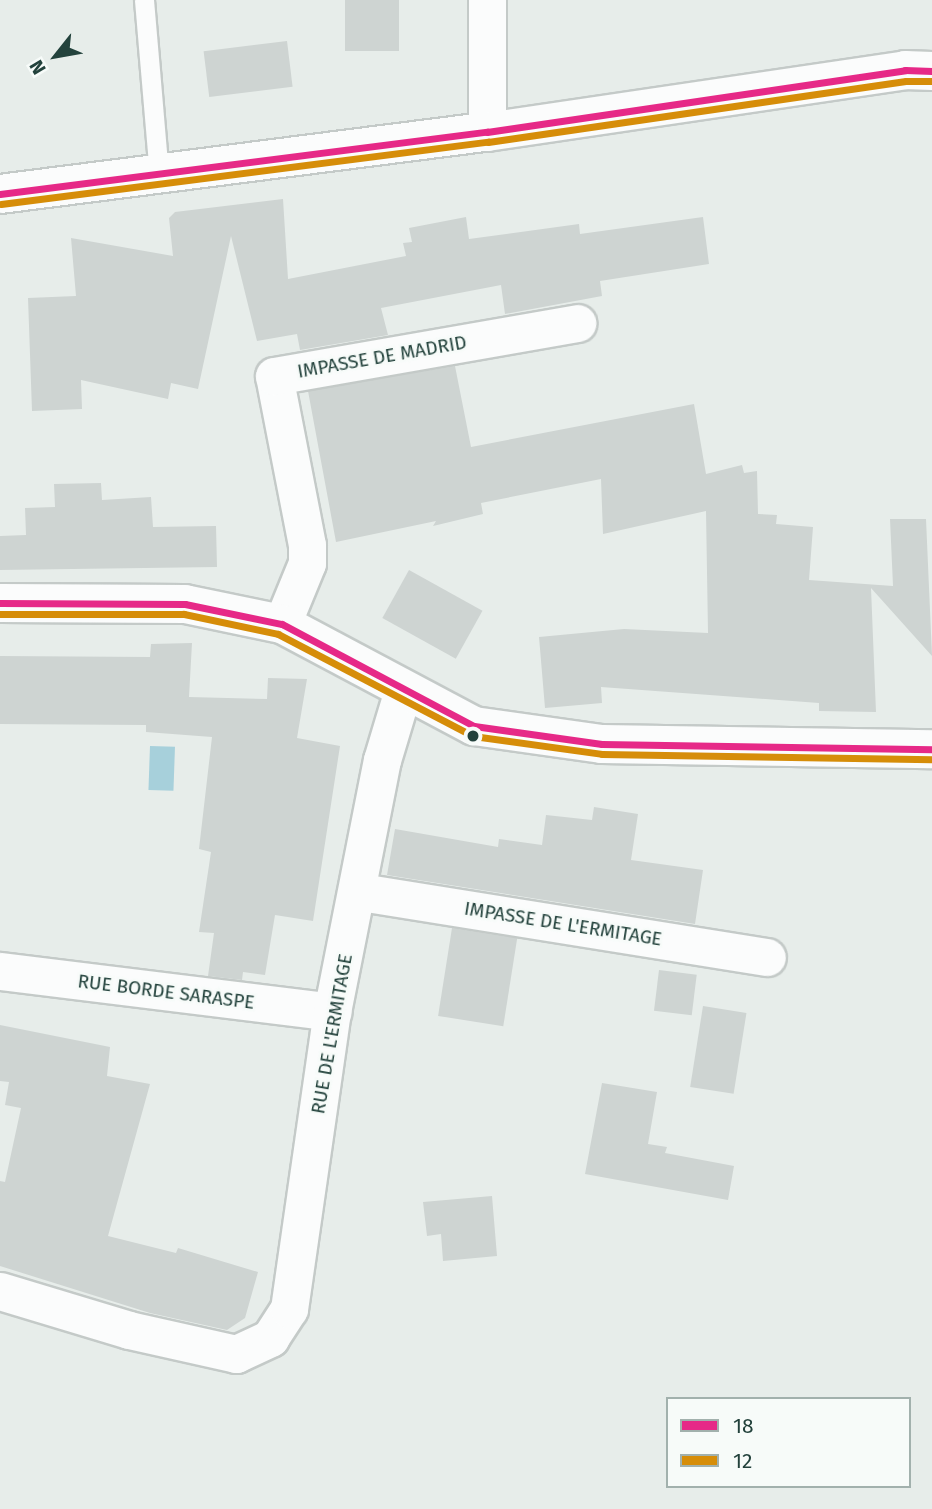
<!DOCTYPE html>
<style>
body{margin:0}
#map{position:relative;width:932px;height:1509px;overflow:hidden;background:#e7edea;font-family:"Fira Sans",sans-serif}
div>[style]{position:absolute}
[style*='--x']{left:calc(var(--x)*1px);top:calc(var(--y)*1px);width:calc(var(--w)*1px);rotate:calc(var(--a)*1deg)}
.water>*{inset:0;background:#a7d0db;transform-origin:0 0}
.building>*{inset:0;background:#ced4d2;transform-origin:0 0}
.roads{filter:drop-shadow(2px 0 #c4cac8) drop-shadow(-2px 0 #c4cac8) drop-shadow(0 2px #c4cac8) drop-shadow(0 -2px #c4cac8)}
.lane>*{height:19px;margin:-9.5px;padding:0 9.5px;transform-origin:9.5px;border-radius:9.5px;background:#fbfcfc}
.street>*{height:37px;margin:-18.5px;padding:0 18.5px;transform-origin:18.5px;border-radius:18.5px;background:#fbfcfc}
.secondary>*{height:38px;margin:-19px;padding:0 19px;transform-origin:19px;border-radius:19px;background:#fbfcfc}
.bus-1>*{height:7px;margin:-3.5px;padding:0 3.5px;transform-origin:3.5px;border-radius:3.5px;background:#e62987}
.bus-2>*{height:7px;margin:-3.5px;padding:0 3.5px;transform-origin:3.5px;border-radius:3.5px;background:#d68d09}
.dots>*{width:19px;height:19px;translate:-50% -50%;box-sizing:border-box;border:4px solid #f7fbf9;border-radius:50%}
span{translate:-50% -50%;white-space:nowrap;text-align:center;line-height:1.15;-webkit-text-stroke:5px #f7fbf9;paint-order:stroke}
.street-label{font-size:19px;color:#23423c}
.legend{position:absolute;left:666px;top:1397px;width:245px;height:91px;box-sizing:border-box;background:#f7fbf9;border:2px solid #a2b1ad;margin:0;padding:9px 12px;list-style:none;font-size:21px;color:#23423c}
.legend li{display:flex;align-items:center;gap:14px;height:35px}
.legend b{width:35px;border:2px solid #a2b1ad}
.north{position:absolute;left:21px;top:21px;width:70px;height:70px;-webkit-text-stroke:5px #f7fbf9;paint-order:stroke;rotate:239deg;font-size:19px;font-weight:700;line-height:28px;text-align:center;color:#23423c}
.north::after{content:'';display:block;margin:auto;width:24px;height:32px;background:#23423c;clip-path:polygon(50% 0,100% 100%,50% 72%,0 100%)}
</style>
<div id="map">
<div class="water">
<i style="left:150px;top:746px;width:25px;height:44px;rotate:2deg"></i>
</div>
<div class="building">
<i style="left:345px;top:0;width:54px;height:51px"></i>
<i style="left:287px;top:41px;width:46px;height:84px;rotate:83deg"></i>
<i style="clip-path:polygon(283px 199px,288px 279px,406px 256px,403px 243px,412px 242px,409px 228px,466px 217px,469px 239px,579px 224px,580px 234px,703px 217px,709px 264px,600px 281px,602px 296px,505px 314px,501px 285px,381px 308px,388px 335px,300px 350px,297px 334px,257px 341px,231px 236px,198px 389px,171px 383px,168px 399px,81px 380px,82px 409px,32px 411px,28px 298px,76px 296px,71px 238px,173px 256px,169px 218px,175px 212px)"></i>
<i style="clip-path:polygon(455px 366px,471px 447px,694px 404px,706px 474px,742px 465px,744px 473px,757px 471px,758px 514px,777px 515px,776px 524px,813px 527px,809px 580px,893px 586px,890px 519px,926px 519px,932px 656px,871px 588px,876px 712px,819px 711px,819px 703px,601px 687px,602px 703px,545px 708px,539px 637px,624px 629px,708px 633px,706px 511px,603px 534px,601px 479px,481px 503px,483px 514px,433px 526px,436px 521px,336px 542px,308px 391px)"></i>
<i style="clip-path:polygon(101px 483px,102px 500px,151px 497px,153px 527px,216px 526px,217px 567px,0 570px,0 536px,26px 535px,25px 508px,55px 507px,54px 484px)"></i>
<i style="left:409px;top:570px;width:84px;height:55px;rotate:29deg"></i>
<i style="clip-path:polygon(192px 643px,189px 697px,267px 699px,268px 678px,307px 679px,297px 738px,340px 746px,313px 921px,275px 915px,265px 975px,243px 972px,242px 980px,208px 976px,214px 933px,199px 932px,211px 852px,199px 849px,212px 737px,146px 732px,146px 725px,0 724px,0 656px,150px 657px,151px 644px)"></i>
<i style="clip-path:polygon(594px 807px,638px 814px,631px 860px,703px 870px,695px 924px,387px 875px,395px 829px,498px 847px,499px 839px,542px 845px,546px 815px,592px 820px)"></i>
<i style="left:452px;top:928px;width:66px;height:89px;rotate:9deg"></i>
<i style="left:659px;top:970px;width:38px;height:41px;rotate:7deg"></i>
<i style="left:703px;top:1006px;width:44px;height:82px;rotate:9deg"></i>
<i style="clip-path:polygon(0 1025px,110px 1047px,107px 1076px,150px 1084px,108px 1236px,176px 1253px,178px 1248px,258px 1272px,245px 1318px,227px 1330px,150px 1313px,0 1266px,0 1181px,5px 1182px,21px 1108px,5px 1105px,9px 1082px,0 1081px)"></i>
<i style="clip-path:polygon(602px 1083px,657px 1092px,648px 1144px,667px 1147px,665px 1153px,734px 1166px,728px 1200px,585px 1174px)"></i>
<i style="clip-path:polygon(492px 1196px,497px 1256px,443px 1261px,441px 1234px,427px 1236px,423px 1202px)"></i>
</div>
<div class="roads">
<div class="lane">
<i style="--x:144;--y:0;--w:175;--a:85.1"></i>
</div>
<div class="street">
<i style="--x:487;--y:132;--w:132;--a:-90"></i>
<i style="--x:282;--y:624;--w:66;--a:-67.7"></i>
<i style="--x:307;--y:563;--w:18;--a:-90"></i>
<i style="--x:307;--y:545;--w:172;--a:-101"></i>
<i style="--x:274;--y:376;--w:308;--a:-9.9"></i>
<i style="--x:360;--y:892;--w:412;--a:9.1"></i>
<i style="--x:0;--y:971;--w:335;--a:7"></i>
<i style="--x:0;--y:1291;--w:135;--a:16.8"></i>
<i style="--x:129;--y:1330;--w:110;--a:12.6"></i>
<i style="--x:236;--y:1354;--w:38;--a:-25"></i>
<i style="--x:270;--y:1338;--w:35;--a:-57"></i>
<i style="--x:289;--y:1309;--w:300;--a:-81.8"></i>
<i style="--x:332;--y:1012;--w:257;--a:-78.8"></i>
<i style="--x:382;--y:760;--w:73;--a:-73.3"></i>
</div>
<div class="secondary">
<i style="--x:0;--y:194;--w:491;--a:-7.3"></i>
<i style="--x:487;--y:132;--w:423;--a:-8.4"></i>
<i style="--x:905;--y:70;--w:27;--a:2"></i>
<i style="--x:0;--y:603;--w:185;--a:0.3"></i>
<i style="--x:185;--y:604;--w:99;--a:11.7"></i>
<i style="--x:282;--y:624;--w:217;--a:28"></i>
<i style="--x:474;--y:726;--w:129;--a:8"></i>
<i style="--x:602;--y:744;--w:330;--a:0.9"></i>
</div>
</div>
<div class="bus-1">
<i style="--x:0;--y:194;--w:491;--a:-7.3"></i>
<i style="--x:487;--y:132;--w:423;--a:-8.4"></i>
<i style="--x:905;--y:70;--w:27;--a:2"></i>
<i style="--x:0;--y:603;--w:185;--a:0.3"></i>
<i style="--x:185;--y:604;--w:99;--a:11.7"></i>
<i style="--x:282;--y:624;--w:217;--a:28"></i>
<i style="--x:474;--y:726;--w:129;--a:8"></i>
<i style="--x:602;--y:744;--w:330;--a:0.9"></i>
</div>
<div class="bus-2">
<i style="--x:1;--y:204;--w:491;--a:-7.3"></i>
<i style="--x:488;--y:142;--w:422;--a:-8.3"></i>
<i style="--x:906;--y:81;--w:26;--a:0"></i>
<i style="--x:0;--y:614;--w:184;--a:0"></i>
<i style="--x:184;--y:614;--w:96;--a:12"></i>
<i style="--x:278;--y:634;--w:220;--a:27.6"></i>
<i style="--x:473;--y:736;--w:130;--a:7.9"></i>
<i style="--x:602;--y:754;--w:330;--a:0.9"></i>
</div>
<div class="dots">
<i style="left:473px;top:736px;background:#23423c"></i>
</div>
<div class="street-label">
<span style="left:382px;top:357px;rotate:-10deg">IMPASSE DE MADRID</span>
<span style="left:563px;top:924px;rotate:9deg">IMPASSE DE L'ERMITAGE</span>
<span style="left:166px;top:992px;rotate:7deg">RUE BORDE SARASPE</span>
<span style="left:332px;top:1034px;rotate:-80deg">RUE DE L'ERMITAGE</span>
</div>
<ul class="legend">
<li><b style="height:9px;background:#e62987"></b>18</li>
<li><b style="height:9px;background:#d68d09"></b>12</li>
</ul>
<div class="north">N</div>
</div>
